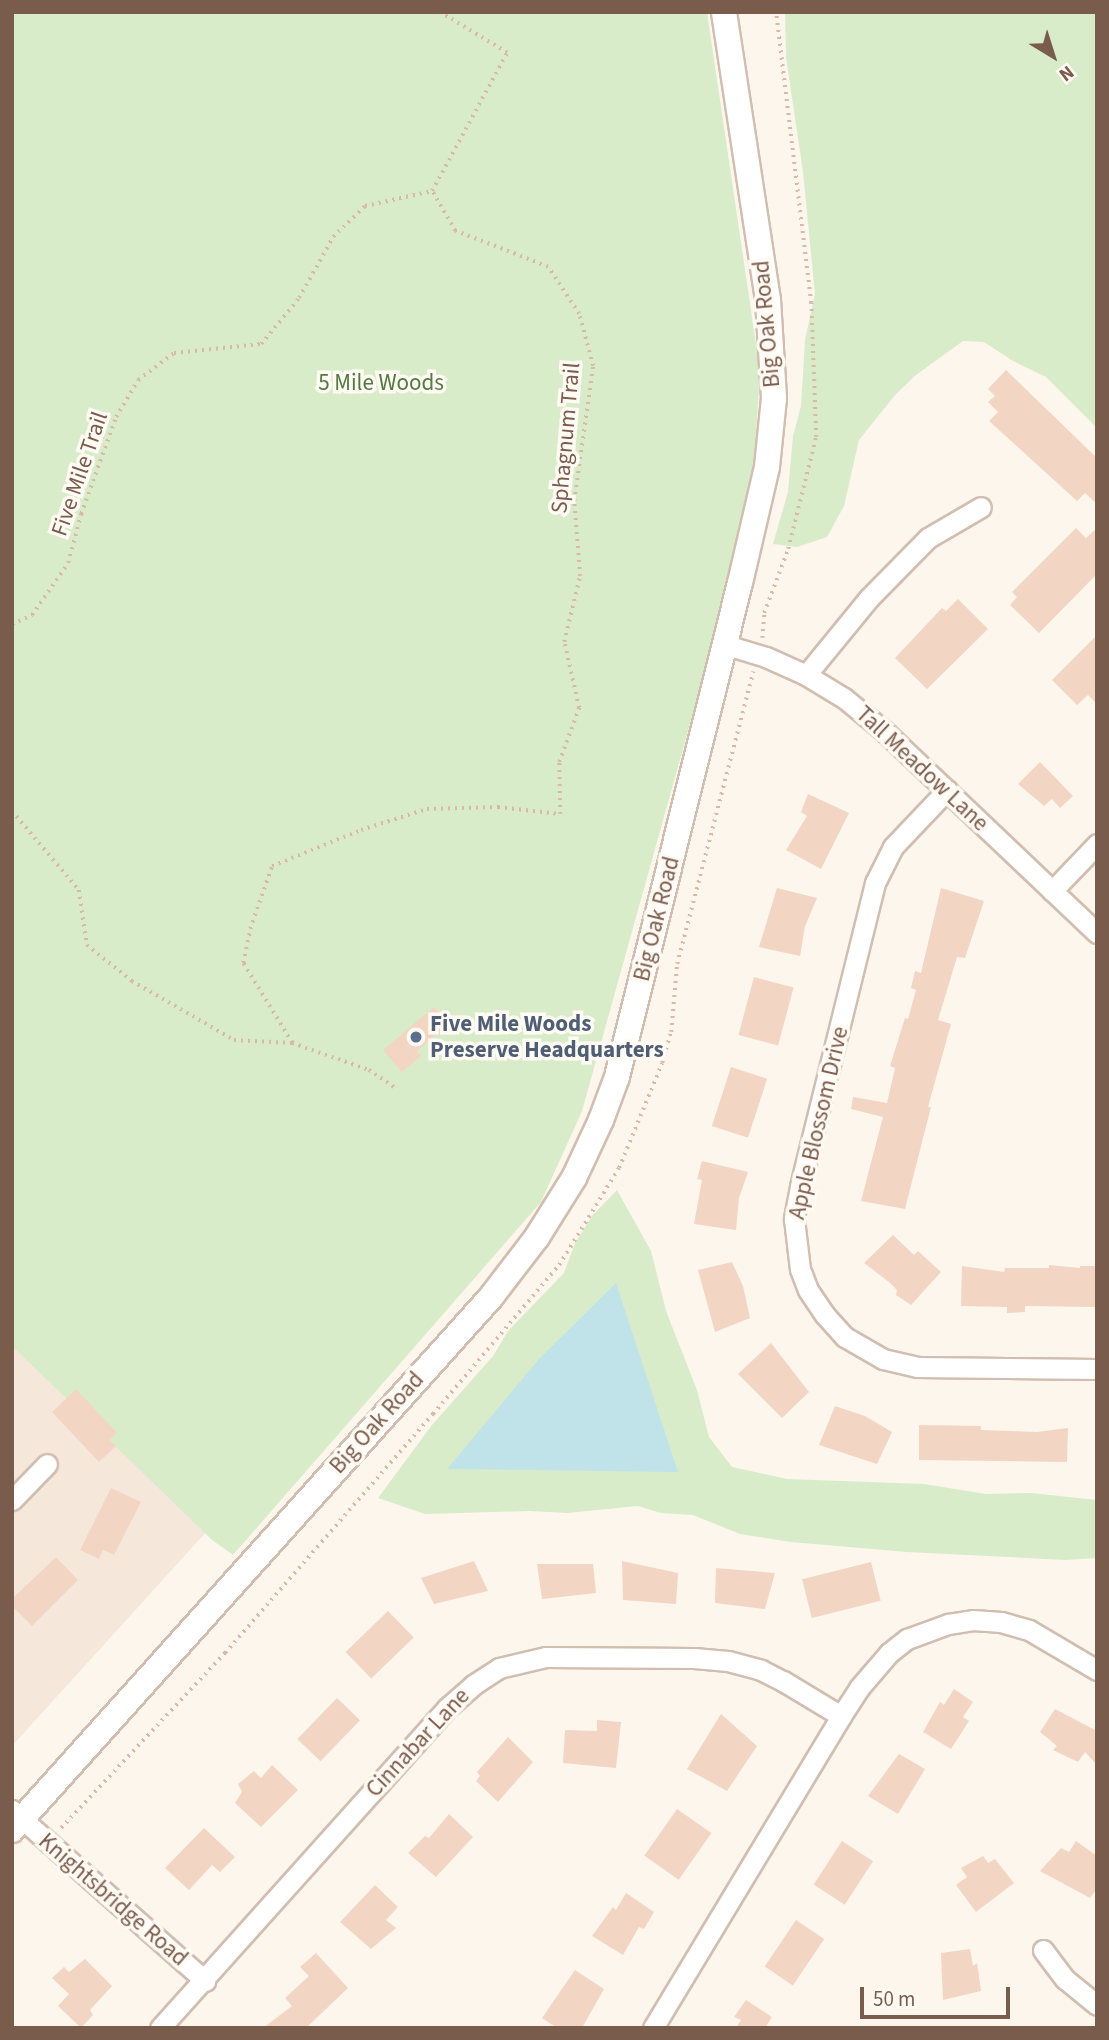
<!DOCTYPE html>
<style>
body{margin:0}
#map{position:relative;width:1109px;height:2040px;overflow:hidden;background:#fdf6ec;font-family:"Source Sans 3",sans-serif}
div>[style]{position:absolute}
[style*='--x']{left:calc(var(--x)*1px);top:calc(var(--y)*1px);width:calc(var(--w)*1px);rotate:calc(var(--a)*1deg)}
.residential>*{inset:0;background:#f5e8da}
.green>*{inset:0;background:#d8ecc9}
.water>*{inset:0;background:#bfe3e8}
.building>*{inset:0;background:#f3d5c3;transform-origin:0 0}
.path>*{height:3.5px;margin-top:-1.75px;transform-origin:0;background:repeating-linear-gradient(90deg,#d9b8a5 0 2px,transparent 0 7px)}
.roads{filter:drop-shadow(2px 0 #d1beb0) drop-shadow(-2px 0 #d1beb0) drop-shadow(0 2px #d1beb0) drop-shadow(0 -2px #d1beb0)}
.minor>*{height:19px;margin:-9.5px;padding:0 9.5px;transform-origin:9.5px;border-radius:9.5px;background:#fff}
.tertiary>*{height:24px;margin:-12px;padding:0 12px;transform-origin:12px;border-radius:12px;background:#fff}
.dots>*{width:19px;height:19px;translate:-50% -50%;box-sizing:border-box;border:4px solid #fffaf3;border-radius:50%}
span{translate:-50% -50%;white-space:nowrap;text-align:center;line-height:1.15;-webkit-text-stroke:7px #fffaf3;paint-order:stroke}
.street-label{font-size:23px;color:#7a5c4d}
.park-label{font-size:23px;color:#537a41}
.service-label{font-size:23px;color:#4e5e75;font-weight:700}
.left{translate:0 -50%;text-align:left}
.frame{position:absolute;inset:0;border:14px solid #7a5c4d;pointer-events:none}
.north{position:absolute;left:1018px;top:21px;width:70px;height:70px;-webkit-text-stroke:5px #fffaf3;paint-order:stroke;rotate:142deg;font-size:19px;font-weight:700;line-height:28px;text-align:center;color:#7a5c4d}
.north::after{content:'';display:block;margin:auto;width:24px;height:32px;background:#7a5c4d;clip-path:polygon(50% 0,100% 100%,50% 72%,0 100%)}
.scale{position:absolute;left:860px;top:1987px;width:150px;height:32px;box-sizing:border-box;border:4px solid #7a5c4d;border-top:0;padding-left:9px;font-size:21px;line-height:24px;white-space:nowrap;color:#7a5c4d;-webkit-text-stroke:5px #fffaf3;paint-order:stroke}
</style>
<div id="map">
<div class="residential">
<i style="clip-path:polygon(12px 1298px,228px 1508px,12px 1746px)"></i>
</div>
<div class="green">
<i style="clip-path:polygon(12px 12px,707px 12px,760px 371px,754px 468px,730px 580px,582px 1111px,541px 1202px,233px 1555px,212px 1540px,12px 1346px)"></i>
<i style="clip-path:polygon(785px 12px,1097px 12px,1097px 428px,1046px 377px,1013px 361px,984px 342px,963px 341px,916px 375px,896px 394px,859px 440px,844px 506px,827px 537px,797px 547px,773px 544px,788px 492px,793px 436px,801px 406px,805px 340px,815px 294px,803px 172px,786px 57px)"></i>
<i style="clip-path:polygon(617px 1190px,651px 1251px,666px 1311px,697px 1390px,709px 1437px,732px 1467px,787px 1479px,924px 1484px,986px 1494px,1031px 1493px,1097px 1500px,1097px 1558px,1066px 1560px,907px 1552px,791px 1542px,740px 1534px,693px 1515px,661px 1513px,638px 1506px,567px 1513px,530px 1511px,425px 1514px,378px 1498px,432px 1425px,493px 1356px,508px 1331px,564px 1273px,575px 1243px,592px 1216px)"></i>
</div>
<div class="water">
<i style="clip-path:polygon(616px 1283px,678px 1472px,447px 1469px,540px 1358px)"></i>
</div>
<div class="building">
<i style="clip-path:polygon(1006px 370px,1097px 458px,1097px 504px,1085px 493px,1077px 501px,989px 421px,998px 412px,988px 402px,995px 396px,988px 389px)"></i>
<i style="clip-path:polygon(1076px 528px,1086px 538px,1097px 528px,1097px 574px,1039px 633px,1010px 605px,1017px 597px,1012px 592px)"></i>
<i style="clip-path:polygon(958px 599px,988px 629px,927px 689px,895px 658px,942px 608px,946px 611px)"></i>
<i style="clip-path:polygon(1097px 635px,1097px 704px,1088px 695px,1077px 705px,1052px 680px)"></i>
<i style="clip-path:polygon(1040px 762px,1073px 796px,1060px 808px,1052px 799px,1044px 806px,1018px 784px)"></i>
<i style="clip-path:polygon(808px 794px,849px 813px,821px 869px,786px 850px,807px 816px,801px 812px)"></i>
<i style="clip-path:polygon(777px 888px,817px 898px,805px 926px,800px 956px,759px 947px)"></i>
<i style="clip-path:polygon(941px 888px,984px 901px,965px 958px,957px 957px,938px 1020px,951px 1024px,928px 1107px,931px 1107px,905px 1209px,861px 1201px,883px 1117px,851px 1109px,853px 1097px,887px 1103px,895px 1068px,890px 1066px,905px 1018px,908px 1019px,916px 990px,911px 988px,915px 971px,921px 973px)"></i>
<i style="left:754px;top:977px;width:41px;height:60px;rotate:15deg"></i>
<i style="clip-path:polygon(434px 1007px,449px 1024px,417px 1051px,421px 1056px,402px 1072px,383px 1050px)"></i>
<i style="left:731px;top:1067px;width:38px;height:62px;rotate:18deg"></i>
<i style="clip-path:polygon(702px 1161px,748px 1172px,739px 1198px,736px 1230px,694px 1224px,702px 1180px,697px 1179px)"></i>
<i style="clip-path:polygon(893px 1235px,914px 1255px,918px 1251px,941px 1272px,911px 1305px,896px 1295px,897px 1290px,889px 1282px,864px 1263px)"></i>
<i style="clip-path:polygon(732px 1262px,743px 1286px,750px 1318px,715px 1332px,698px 1270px)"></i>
<i style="clip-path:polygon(1049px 1265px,1080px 1268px,1080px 1266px,1097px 1266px,1097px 1307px,1025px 1306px,1025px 1312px,1007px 1313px,1007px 1307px,961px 1306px,962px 1266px,1004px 1272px,1005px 1268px,1049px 1268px)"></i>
<i style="clip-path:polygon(771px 1343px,809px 1392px,782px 1418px,738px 1374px)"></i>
<i style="clip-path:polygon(76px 1389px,117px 1433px,109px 1440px,116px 1446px,99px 1462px,52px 1412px)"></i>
<i style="clip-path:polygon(835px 1406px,865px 1416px,892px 1432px,877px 1464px,819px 1445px)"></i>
<i style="clip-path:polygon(919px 1425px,981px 1426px,981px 1430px,1037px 1432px,1068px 1428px,1067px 1462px,919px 1460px)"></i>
<i style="clip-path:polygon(111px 1488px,141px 1502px,114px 1555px,103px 1550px,99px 1559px,80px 1550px)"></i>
<i style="clip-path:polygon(56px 1557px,78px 1580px,32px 1626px,12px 1606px,12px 1599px)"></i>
<i style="clip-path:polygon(474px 1561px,488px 1591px,434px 1604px,421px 1578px)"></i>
<i style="clip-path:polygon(622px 1561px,678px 1573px,676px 1604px,623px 1600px)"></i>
<i style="left:871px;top:1562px;width:40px;height:71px;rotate:76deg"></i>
<i style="clip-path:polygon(537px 1564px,593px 1564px,596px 1593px,542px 1599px)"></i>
<i style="clip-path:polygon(716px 1568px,775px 1573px,765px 1609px,715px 1603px)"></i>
<i style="left:388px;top:1611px;width:37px;height:59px;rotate:46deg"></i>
<i style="clip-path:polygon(954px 1689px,973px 1702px,963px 1717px,969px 1721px,951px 1749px,923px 1732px,940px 1702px,944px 1705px)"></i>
<i style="left:337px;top:1698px;width:32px;height:57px;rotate:44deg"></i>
<i style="clip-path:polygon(1055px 1709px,1097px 1731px,1097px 1765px,1085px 1752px,1078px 1762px,1053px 1750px,1057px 1746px,1040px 1732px)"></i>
<i style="clip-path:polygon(721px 1714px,757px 1746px,727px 1791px,687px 1769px)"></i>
<i style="clip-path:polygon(597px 1720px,621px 1722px,616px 1768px,563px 1763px,565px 1730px,597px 1731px)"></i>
<i style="clip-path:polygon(508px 1737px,533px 1762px,498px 1802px,476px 1781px,480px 1776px,477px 1772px)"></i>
<i style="clip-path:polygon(899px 1754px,925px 1769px,898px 1814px,868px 1796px)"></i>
<i style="clip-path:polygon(272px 1765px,298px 1790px,261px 1827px,235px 1803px,242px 1792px,238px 1784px,254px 1771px,261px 1778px)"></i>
<i style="left:677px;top:1809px;width:42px;height:57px;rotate:35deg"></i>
<i style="clip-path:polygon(449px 1814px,473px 1837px,436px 1877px,408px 1853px,425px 1836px,429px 1838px)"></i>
<i style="clip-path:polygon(204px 1828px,235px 1857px,220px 1872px,212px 1865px,189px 1890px,165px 1868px)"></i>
<i style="left:842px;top:1841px;width:37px;height:52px;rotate:33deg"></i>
<i style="clip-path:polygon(1076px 1841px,1097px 1856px,1097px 1889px,1090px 1898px,1040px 1871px,1061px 1848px,1069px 1852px)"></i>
<i style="clip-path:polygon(983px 1856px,988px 1863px,995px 1859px,1014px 1883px,976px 1912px,956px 1885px,967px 1877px,961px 1868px)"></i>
<i style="clip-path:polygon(375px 1885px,398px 1907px,386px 1920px,396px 1928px,371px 1949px,340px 1922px)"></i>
<i style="clip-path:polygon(626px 1893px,654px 1912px,644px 1929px,639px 1927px,623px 1955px,592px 1936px,613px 1907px,616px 1910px)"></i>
<i style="left:796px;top:1920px;width:34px;height:56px;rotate:34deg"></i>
<i style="clip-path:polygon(970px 1949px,973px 1966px,977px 1963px,981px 1991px,943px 2000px,941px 1953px)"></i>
<i style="clip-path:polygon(316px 1953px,348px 1988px,306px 2028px,263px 2028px,292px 2006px,285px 1998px,309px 1976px,300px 1967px)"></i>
<i style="clip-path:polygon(85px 1959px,112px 1986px,90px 2010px,93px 2015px,81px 2028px,58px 2006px,69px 1994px,52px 1978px,64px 1967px,69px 1972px)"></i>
<i style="clip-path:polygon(575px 1970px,604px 1989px,582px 2028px,557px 2028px,542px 2018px)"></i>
<i style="clip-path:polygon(746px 2000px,772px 2017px,765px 2028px,736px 2028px,741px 2020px,734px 2017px)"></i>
</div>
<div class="path">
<i style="--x:12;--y:624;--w:22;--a:-24"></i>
<i style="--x:32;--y:615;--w:63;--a:-55.3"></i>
<i style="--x:68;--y:563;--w:51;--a:-75.1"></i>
<i style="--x:81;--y:514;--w:103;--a:-70.2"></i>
<i style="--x:116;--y:417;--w:43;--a:-59.3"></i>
<i style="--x:138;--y:380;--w:45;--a:-36.9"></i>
<i style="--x:174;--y:353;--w:87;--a:-5.9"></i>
<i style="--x:261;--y:344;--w:60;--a:-50.4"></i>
<i style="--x:299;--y:298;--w:70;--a:-60.9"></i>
<i style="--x:333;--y:237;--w:45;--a:-44.1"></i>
<i style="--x:365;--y:206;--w:69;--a:-12.6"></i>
<i style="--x:432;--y:191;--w:157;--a:-61.5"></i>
<i style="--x:507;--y:53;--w:79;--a:-148.9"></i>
<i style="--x:762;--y:638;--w:25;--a:-85"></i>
<i style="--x:764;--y:613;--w:68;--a:-69.4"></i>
<i style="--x:788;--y:549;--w:115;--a:-76"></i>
<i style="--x:816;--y:437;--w:134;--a:-92.1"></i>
<i style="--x:811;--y:303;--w:293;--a:-96.9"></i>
<i style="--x:12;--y:811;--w:104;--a:49.7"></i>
<i style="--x:79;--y:890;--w:56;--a:81.7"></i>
<i style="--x:87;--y:945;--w:58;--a:38.7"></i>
<i style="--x:132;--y:981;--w:118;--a:30"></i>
<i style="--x:234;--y:1040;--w:58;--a:3"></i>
<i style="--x:292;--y:1043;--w:82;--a:19.3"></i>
<i style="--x:369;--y:1070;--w:32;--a:34"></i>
<i style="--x:292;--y:1043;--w:94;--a:-121.5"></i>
<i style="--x:243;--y:963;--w:35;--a:-78"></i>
<i style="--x:250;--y:929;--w:67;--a:-70.8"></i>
<i style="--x:272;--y:866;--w:96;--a:-22"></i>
<i style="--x:361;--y:830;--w:69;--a:-17.7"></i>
<i style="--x:427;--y:809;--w:71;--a:-1.6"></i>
<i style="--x:498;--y:807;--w:62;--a:6.4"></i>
<i style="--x:560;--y:814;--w:52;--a:-91.1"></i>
<i style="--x:559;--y:762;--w:58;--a:-69.7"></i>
<i style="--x:579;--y:708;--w:68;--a:-102.8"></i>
<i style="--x:564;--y:642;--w:68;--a:-76.4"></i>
<i style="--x:580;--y:576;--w:75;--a:-94.6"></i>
<i style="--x:574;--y:501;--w:136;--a:-82"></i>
<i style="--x:593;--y:366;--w:54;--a:-105.1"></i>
<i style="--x:579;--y:314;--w:56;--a:-123.4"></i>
<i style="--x:548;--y:267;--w:100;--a:-158.8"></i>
<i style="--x:455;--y:231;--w:46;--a:-119.9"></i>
<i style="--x:61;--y:1828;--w:240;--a:-46.9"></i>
<i style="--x:225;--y:1653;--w:317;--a:-49"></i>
<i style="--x:433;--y:1414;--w:195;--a:-49.8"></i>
<i style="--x:559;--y:1265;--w:114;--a:-58.3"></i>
<i style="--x:619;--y:1168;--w:113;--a:-67.7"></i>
<i style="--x:662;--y:1063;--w:32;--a:-74"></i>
<i style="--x:671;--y:1032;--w:68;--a:-85"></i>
<i style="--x:677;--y:964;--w:302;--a:-75.4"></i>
</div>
<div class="roads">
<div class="minor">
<i style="--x:723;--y:644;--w:45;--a:16.8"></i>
<i style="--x:766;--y:657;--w:44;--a:24.2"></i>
<i style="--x:806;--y:675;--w:44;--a:31.2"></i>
<i style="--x:844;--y:698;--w:50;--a:39.4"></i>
<i style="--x:883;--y:730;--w:295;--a:43.5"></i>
<i style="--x:806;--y:675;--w:99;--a:-50.7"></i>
<i style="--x:869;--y:598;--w:84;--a:-45.5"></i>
<i style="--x:928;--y:538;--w:61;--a:-30.3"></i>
<i style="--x:947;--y:790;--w:79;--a:133.5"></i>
<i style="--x:893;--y:847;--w:40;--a:116.6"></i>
<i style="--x:875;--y:883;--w:313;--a:103.9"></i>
<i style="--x:800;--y:1187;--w:33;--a:101"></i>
<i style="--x:794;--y:1219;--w:50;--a:83.2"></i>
<i style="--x:800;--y:1269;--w:22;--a:69"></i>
<i style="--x:808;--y:1290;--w:30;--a:56"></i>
<i style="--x:825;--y:1315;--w:30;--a:48"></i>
<i style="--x:845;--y:1337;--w:44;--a:30.1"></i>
<i style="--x:883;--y:1359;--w:35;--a:13"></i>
<i style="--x:917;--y:1367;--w:180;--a:0.6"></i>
<i style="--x:1052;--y:891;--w:65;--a:-46.2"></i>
<i style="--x:12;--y:1500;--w:50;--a:-45.8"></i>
<i style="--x:12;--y:1810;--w:258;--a:41.5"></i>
<i style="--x:1043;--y:1950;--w:36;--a:53"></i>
<i style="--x:1065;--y:1979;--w:41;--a:39.1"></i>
<i style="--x:160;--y:2028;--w:430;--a:-48.1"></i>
<i style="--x:447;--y:1708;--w:35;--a:-41"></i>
<i style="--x:473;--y:1685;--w:31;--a:-33"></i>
<i style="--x:499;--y:1668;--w:48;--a:-13.2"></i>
<i style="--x:546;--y:1657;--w:148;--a:0.4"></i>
<i style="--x:694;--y:1658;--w:34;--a:5"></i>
<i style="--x:728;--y:1661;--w:34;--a:15"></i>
<i style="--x:761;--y:1670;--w:25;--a:27"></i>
<i style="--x:783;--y:1681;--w:68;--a:31.1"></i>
<i style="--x:653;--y:2028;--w:364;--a:-58.9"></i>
<i style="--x:841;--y:1716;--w:33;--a:-57"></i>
<i style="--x:859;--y:1688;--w:46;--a:-49.4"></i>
<i style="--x:889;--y:1653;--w:23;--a:-38"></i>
<i style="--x:907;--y:1639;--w:44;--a:-20.1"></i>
<i style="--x:948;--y:1624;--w:25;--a:-9"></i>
<i style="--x:973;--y:1620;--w:28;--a:4"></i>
<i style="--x:1001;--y:1622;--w:29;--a:16"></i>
<i style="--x:1029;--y:1630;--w:79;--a:30.5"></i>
</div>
<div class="tertiary">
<i style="--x:12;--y:1830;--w:717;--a:-48.05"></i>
<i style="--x:491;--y:1297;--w:76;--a:-52.5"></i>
<i style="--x:537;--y:1237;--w:70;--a:-57.9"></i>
<i style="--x:574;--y:1178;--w:64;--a:-65"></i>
<i style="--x:601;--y:1120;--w:46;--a:-69.6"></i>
<i style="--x:617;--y:1077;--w:509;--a:-76.02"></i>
<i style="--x:740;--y:583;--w:119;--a:-76.9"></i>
<i style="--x:767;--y:467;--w:69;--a:-84.2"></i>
<i style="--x:774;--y:398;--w:98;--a:-93.5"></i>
<i style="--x:768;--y:300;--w:291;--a:-98.7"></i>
</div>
</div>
<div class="dots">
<i style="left:416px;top:1037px;background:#5c6f8a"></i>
</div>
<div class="street-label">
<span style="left:767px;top:324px;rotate:-95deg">Big Oak Road</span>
<span style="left:566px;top:438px;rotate:-85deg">Sphagnum Trail</span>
<span style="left:80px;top:474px;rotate:-71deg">Five Mile Trail</span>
<span style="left:922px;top:769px;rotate:43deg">Tall Meadow Lane</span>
<span style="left:657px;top:919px;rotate:-76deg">Big Oak Road</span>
<span style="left:819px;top:1123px;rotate:-77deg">Apple Blossom Drive</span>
<span style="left:377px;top:1423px;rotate:-48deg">Big Oak Road</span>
<span style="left:418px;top:1743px;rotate:-47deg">Cinnabar Lane</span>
<span style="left:113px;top:1900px;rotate:41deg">Knightsbridge Road</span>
</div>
<div class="park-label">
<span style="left:381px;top:383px">5 Mile Woods</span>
</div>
<div class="service-label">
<span class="left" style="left:430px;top:1037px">Five Mile Woods<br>Preserve Headquarters</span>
</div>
<div class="frame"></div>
<div class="north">N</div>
<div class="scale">50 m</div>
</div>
